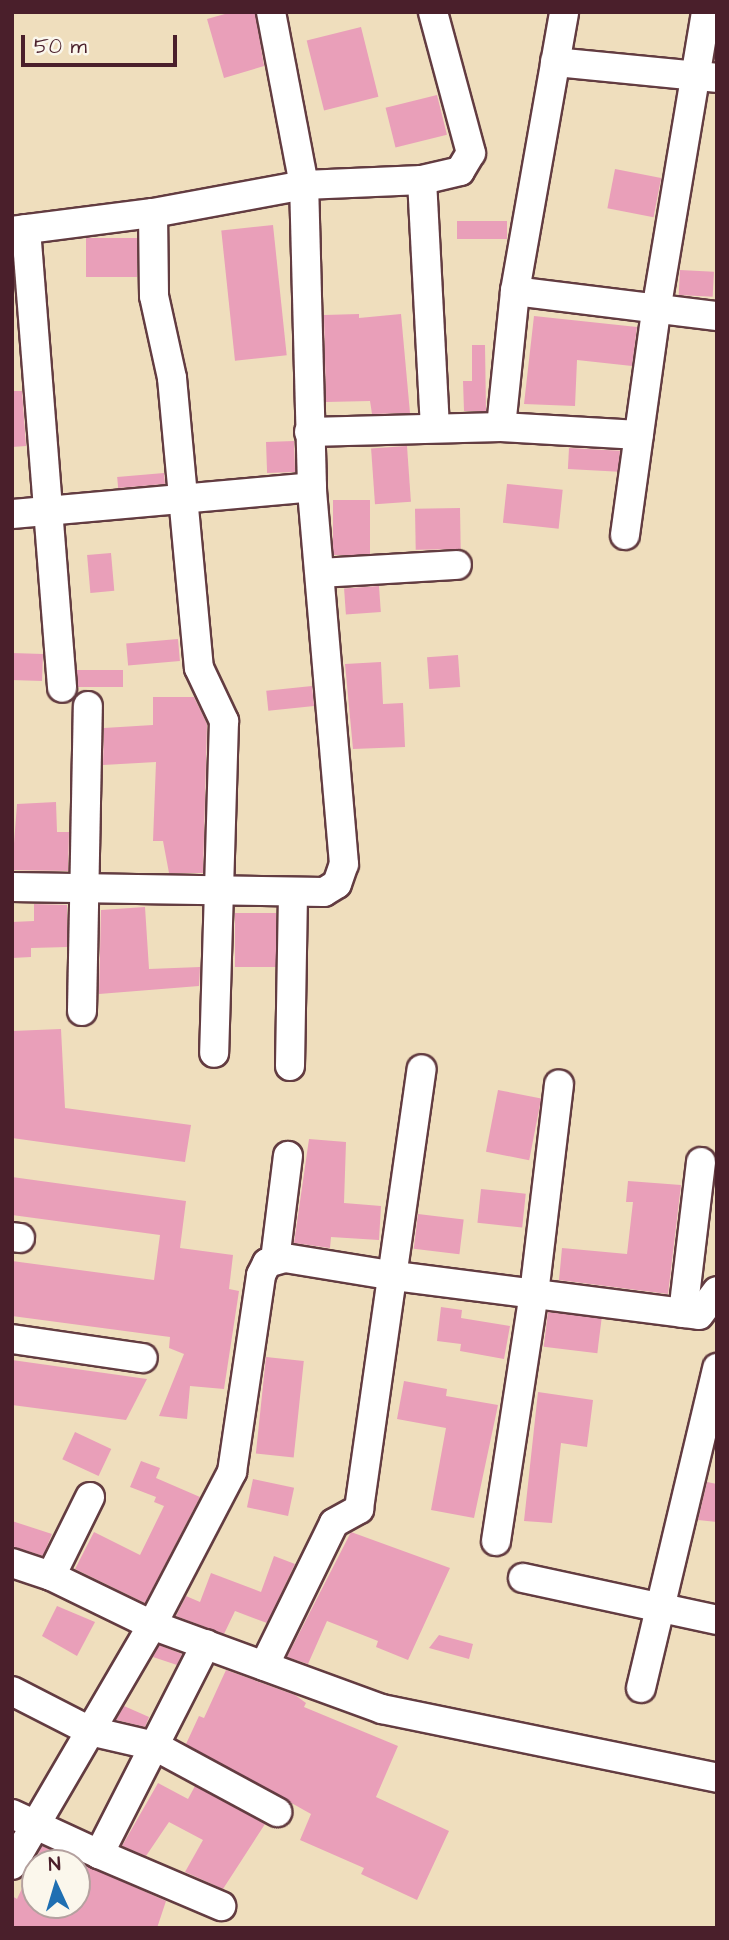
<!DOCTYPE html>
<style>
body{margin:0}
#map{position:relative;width:729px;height:1940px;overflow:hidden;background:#efdebd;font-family:"Architects Daughter",sans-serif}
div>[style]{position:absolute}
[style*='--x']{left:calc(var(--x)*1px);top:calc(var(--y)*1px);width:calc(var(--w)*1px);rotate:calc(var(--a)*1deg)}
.building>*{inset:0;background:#e99fb9;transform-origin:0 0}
.roads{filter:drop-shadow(2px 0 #633c41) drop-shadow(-2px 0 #633c41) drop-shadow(0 2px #633c41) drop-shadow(0 -2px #633c41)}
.minor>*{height:28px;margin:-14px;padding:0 14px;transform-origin:14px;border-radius:14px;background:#fff}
span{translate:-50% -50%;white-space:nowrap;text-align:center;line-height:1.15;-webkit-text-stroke:5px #fbf7ec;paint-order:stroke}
.frame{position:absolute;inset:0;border:14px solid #4a1f2b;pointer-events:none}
.north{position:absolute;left:21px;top:1849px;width:70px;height:70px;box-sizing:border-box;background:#fbf7ec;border:2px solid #b4a19f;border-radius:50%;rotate:356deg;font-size:19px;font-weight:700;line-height:28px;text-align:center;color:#4a1f2b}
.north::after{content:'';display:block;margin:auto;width:24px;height:32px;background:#1f6fb2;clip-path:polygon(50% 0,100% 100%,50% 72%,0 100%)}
.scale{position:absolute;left:21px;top:35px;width:156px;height:32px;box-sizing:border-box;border:4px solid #4a1f2b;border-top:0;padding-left:9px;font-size:21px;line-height:24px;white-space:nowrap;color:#4a1f2b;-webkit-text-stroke:5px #fbf7ec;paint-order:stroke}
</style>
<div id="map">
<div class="building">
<i style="clip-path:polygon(232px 12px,255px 12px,264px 66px,224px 78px,207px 19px)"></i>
<i style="left:361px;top:27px;width:72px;height:56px;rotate:76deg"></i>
<i style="left:437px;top:95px;width:41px;height:53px;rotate:76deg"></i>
<i style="left:615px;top:169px;width:47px;height:40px;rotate:11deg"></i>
<i style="left:507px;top:221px;width:18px;height:50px;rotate:90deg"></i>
<i style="left:273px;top:225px;width:131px;height:52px;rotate:84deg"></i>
<i style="left:137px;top:238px;width:39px;height:51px;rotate:90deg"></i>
<i style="left:680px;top:270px;width:34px;height:25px;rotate:3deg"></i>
<i style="clip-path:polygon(359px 314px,359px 318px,401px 314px,410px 413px,372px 414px,370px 401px,326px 402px,324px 315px)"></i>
<i style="clip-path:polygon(534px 316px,637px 327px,632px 366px,577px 360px,575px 406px,524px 404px)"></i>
<i style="clip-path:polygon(472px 345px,485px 345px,486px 411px,464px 411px,463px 381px,472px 381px)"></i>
<i style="clip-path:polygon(12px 391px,22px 391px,26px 446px,12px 447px)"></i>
<i style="left:294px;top:441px;width:31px;height:28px;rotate:88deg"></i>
<i style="left:407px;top:446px;width:56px;height:36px;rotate:86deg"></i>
<i style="left:569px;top:448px;width:51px;height:21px;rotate:3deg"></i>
<i style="left:164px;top:473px;width:11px;height:47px;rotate:85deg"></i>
<i style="left:507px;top:484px;width:56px;height:39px;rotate:6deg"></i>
<i style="left:333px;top:500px;width:37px;height:55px"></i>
<i style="left:460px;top:508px;width:41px;height:45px;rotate:89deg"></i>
<i style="left:111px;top:553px;width:38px;height:24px;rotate:85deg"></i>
<i style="left:379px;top:586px;width:26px;height:35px;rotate:86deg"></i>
<i style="left:178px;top:639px;width:22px;height:52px;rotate:85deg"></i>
<i style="left:12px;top:653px;width:31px;height:27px;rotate:2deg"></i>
<i style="left:458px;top:655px;width:32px;height:31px;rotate:86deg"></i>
<i style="clip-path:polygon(381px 662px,383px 704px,403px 703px,405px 747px,353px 749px,345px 664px)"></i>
<i style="left:123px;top:670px;width:17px;height:46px;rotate:90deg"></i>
<i style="left:312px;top:686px;width:20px;height:46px;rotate:84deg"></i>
<i style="clip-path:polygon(153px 697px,194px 697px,207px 724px,203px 873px,169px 873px,163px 841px,153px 841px,156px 762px,103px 765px,104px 728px,153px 725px)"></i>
<i style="clip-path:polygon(56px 802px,57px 832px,69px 832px,68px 871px,12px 870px,17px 804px)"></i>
<i style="clip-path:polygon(34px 904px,67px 905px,67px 947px,31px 948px,31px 957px,12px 958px,12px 922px,34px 921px)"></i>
<i style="clip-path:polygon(145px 907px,149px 969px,200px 967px,199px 986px,99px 994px,101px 910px)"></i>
<i style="left:235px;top:913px;width:41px;height:54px"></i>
<i style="clip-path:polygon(61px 1029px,65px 1108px,191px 1125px,185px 1162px,12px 1138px,12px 1031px)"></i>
<i style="left:498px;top:1090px;width:44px;height:63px;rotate:11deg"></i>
<i style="clip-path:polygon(309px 1139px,346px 1142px,344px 1203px,381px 1206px,379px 1240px,331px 1237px,330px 1248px,294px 1243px)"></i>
<i style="clip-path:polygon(12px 1177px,186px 1201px,180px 1248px,233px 1255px,229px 1289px,239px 1291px,224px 1389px,190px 1386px,187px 1419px,159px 1416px,184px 1354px,169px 1348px,170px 1337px,12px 1316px,12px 1261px,154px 1280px,160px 1235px,12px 1215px)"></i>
<i style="clip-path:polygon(628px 1181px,681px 1185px,668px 1294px,559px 1280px,562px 1248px,627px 1254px,633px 1202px,626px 1202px)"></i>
<i style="left:481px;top:1189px;width:45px;height:34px;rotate:6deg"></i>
<i style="left:418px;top:1214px;width:46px;height:35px;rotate:7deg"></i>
<i style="clip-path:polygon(441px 1307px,462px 1310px,461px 1318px,510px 1326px,504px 1359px,460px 1351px,461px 1344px,437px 1341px)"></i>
<i style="left:548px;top:1312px;width:54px;height:35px;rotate:7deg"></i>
<i style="left:266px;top:1357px;width:38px;height:97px;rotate:6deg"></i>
<i style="clip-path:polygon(12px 1360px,147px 1379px,126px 1420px,12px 1405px)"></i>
<i style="clip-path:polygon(404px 1381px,447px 1389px,446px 1396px,498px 1405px,474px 1518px,431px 1510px,446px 1428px,397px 1419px)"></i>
<i style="clip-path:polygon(538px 1392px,593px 1400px,587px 1447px,561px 1443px,552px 1523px,524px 1521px)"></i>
<i style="left:75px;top:1432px;width:40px;height:30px;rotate:25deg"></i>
<i style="clip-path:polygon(141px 1461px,160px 1468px,156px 1478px,200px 1497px,145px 1603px,75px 1569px,94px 1532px,140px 1555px,164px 1506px,154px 1502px,156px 1497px,130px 1487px)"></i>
<i style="left:253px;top:1479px;width:42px;height:29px;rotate:12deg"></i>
<i style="clip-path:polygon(707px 1482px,717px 1484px,717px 1522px,698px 1520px)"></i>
<i style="clip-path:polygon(12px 1521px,52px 1534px,43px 1556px,12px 1546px)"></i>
<i style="clip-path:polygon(351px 1532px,450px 1568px,408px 1660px,376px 1647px,378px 1641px,327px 1621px,308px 1664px,287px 1657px)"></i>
<i style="clip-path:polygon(274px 1556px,295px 1564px,267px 1623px,235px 1611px,224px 1634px,176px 1616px,186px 1596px,200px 1602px,211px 1573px,261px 1592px)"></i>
<i style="clip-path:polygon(57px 1606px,95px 1622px,77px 1656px,42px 1636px)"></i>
<i style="clip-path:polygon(439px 1635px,473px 1644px,469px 1659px,429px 1648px)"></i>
<i style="clip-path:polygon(159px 1645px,182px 1654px,177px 1665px,153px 1657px)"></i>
<i style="clip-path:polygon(226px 1670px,295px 1695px,306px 1703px,304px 1707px,398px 1746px,376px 1797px,449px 1831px,417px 1900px,361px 1874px,364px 1868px,300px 1840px,311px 1814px,186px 1744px,199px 1716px,204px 1718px)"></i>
<i style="clip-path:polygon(124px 1706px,149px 1717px,145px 1727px,116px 1720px)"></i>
<i style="clip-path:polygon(158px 1783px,188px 1799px,195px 1786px,265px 1824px,223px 1889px,185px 1872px,203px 1840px,169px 1822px,146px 1856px,122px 1846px)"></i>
<i style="clip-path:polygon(evenodd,42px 1846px,166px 1901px,157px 1928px,12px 1928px,12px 1896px,17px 1899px,42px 1846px,35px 1863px,77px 1863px,77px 1905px,35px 1905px,35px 1863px)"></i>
</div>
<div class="roads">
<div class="minor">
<i style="--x:555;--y:62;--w:163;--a:5.6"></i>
<i style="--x:422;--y:180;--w:246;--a:87"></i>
<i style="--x:153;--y:213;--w:83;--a:89.3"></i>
<i style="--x:154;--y:296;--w:84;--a:77.6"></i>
<i style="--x:172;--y:378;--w:291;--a:84.7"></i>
<i style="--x:199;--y:668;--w:59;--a:64.7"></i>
<i style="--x:224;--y:721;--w:332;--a:91.7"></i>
<i style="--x:26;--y:229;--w:460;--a:85.5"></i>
<i style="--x:12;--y:231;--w:142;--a:-7.3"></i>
<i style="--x:153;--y:213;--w:154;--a:-10.5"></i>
<i style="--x:304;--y:185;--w:118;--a:-2.4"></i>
<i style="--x:422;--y:180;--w:39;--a:-13"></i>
<i style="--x:460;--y:171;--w:21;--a:-59"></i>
<i style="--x:471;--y:153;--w:146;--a:-105.1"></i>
<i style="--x:515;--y:291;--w:204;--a:7.1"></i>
<i style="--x:501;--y:427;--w:137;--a:-84.1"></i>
<i style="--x:515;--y:291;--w:283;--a:-80"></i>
<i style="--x:309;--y:432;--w:192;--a:-1.5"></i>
<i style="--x:501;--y:427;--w:138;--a:3.3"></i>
<i style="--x:12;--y:514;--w:301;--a:-5.1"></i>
<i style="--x:312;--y:487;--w:302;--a:-91.5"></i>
<i style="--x:304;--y:185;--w:176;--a:-100.8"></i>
<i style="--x:625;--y:535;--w:226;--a:-82.1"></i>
<i style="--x:656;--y:311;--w:303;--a:-80.5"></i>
<i style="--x:321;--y:573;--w:136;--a:-3.4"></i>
<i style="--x:12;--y:887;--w:312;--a:0.9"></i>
<i style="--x:324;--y:892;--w:15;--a:-32"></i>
<i style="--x:337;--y:884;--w:21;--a:-71"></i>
<i style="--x:344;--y:864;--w:378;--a:-94.9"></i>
<i style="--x:82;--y:1011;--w:305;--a:-88.9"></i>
<i style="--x:290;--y:1066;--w:174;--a:-89"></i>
<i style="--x:12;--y:1237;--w:8;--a:7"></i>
<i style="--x:275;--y:1260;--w:105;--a:-82.9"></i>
<i style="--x:683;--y:1313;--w:152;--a:-83.2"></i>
<i style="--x:12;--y:1339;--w:132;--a:8.3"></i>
<i style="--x:496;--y:1541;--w:250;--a:-81.3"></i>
<i style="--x:534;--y:1294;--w:211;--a:-83.2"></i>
<i style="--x:12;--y:1563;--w:41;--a:18.4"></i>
<i style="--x:51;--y:1576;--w:112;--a:25.9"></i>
<i style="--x:152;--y:1625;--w:245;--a:20.1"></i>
<i style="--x:382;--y:1709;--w:342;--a:11.6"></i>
<i style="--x:51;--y:1576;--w:88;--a:-63.7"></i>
<i style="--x:523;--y:1578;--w:198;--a:12.2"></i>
<i style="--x:206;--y:1644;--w:236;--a:117"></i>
<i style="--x:99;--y:1854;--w:133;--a:23.1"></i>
<i style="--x:264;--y:1666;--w:159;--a:-63.9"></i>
<i style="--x:334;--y:1523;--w:29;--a:-29"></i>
<i style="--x:359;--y:1509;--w:444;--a:-81.9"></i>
<i style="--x:641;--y:1688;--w:329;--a:-76.6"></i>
<i style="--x:12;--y:1691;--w:88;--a:27.1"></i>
<i style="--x:90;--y:1731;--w:67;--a:13"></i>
<i style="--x:155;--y:1746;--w:139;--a:28.4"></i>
<i style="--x:12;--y:1814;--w:96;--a:24.7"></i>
<i style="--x:12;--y:1865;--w:278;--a:-59.7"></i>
<i style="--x:152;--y:1625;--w:173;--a:-62.4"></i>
<i style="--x:232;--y:1472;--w:199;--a:-81.6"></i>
<i style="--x:261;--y:1275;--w:13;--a:-63"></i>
<i style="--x:267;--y:1263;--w:19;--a:-16"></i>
<i style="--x:285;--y:1258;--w:111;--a:9.3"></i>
<i style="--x:395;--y:1276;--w:306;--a:7.3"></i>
<i style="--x:699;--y:1315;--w:30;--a:-53"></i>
</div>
</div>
<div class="frame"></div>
<div class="north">N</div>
<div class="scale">50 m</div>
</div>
